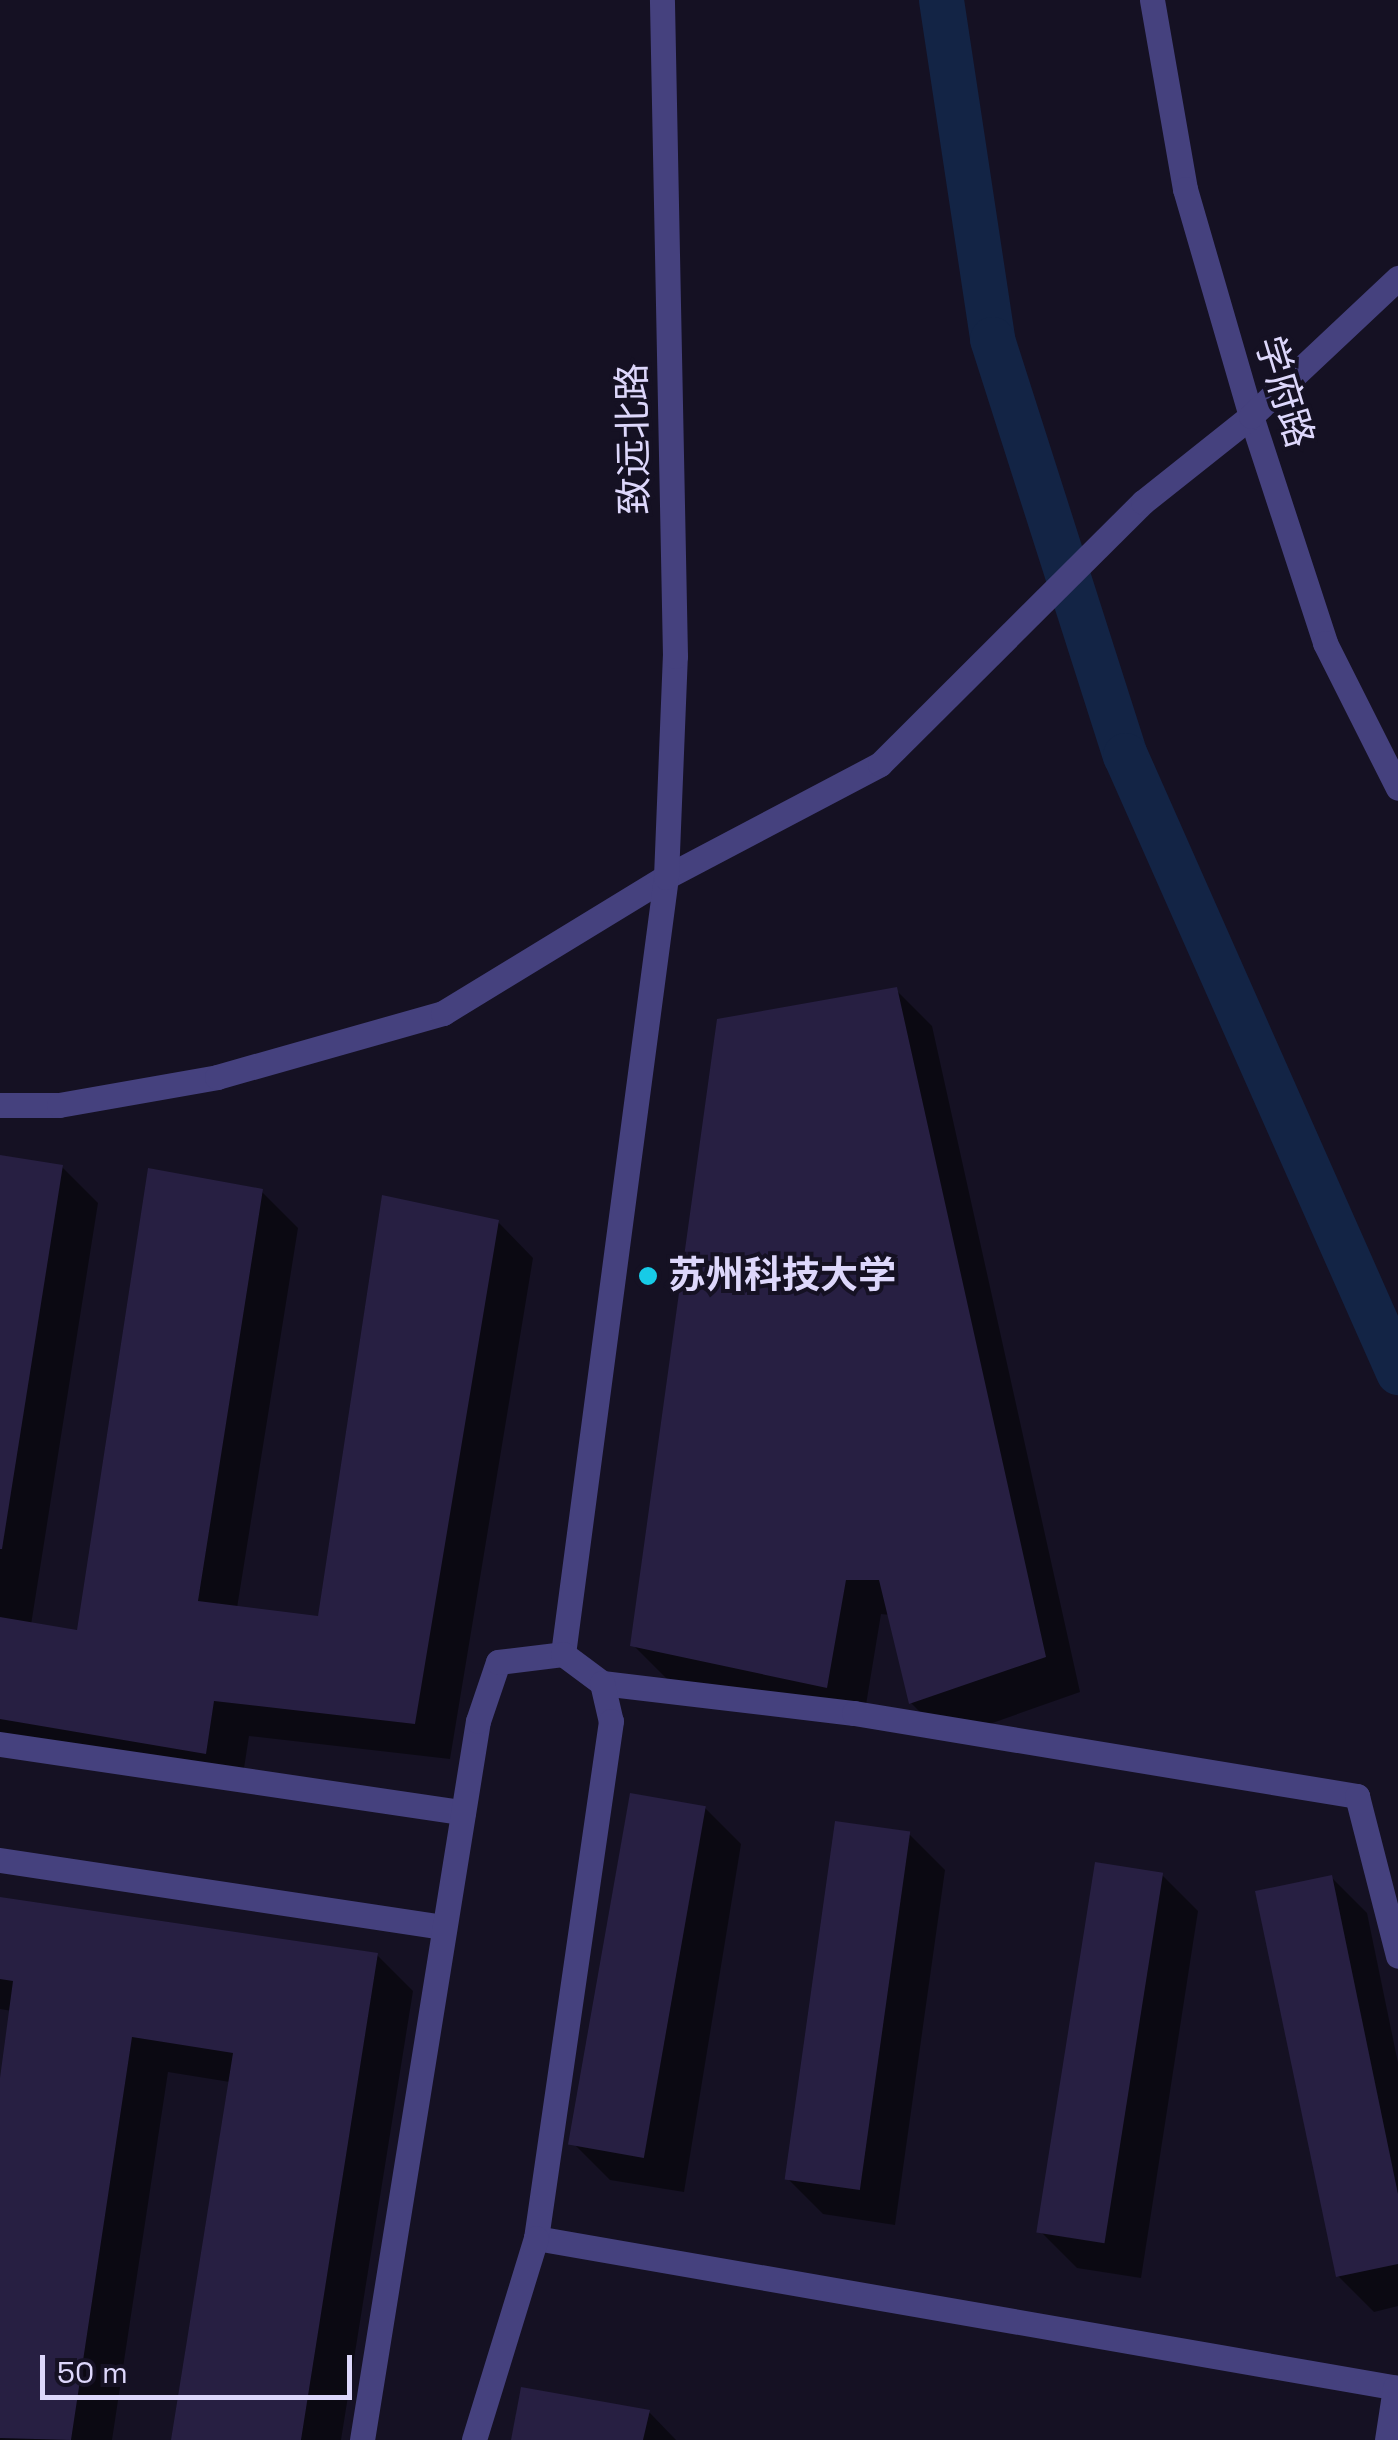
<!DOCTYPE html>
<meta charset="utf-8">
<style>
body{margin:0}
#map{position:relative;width:1398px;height:2440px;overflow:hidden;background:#151123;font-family:"Space Grotesk","Noto Sans SC",sans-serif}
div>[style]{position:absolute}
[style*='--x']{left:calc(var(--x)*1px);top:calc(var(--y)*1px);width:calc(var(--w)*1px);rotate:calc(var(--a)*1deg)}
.shadow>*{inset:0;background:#0007}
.canal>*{height:45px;margin:-22.5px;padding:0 22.5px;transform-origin:22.5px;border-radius:22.5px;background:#132445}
.building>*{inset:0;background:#271f42;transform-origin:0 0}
.minor>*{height:25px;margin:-12.5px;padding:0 12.5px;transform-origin:12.5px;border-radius:12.5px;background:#45417e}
.dots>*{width:28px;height:28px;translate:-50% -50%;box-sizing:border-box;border:5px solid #151123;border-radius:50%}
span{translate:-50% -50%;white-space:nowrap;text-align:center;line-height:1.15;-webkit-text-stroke:8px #151123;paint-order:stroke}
.street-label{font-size:38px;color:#ddd7fb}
.poi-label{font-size:38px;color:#ddd7fb;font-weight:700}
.left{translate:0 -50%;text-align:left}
.scale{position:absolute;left:40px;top:2355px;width:312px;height:45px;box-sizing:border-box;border:5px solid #ddd7fb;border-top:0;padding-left:12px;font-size:30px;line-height:35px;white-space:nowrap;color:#ddd7fb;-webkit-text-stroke:8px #151123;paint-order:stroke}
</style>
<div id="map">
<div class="shadow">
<i style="clip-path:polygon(896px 990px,932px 1026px,1080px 1692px,947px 1739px,911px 1703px,890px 1615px,881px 1614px,863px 1723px,669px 1681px,633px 1645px)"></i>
<i style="clip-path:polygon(0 1158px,62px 1167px,98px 1203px,31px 1625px,79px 1633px,262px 1192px,298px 1228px,237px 1608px,320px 1619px,498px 1222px,533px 1258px,450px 1759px,249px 1736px,241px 1788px,0 1747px)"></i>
<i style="clip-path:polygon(705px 1808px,741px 1844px,684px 2192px,610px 2180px,574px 2144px)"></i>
<i style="clip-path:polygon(909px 1834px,945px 1870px,895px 2225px,823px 2214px,788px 2179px)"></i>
<i style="clip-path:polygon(1162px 1875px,1198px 1911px,1141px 2278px,1077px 2268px,1041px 2232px)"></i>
<i style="clip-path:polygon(1331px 1877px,1367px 1913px,1398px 2063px,1398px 2306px,1374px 2312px,1338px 2276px)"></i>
<i style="clip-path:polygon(0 1899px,377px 1955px,413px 1991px,341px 2440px,174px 2440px,230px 2082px,168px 2072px,112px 2440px,0 2440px,0 2096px,12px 2011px,0 2009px)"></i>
<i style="clip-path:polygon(649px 2412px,676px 2440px,513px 2440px)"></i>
</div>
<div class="canal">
<i style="--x:941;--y:0;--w:343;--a:81.4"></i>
<i style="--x:992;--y:339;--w:437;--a:72.3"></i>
<i style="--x:1125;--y:755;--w:675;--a:66.13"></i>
</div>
<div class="building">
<i style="clip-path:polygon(897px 987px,1046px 1657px,909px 1704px,879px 1580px,846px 1580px,827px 1688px,630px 1646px,717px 1019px)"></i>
<i style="clip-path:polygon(0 1155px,63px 1165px,2px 1549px,0 1549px)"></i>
<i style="clip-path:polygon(148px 1168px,263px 1189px,198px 1601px,318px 1616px,382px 1195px,499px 1220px,415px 1724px,214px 1701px,206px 1754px,0 1719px,0 1617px,77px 1630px)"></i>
<i style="left:630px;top:1793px;width:77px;height:357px;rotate:10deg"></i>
<i style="left:835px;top:1821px;width:76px;height:362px;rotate:8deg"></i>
<i style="left:1095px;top:1862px;width:69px;height:375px;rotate:9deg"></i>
<i style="clip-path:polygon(1332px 1875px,1398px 2194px,1398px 2264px,1336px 2277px,1255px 1891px)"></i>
<i style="clip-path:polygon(0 1897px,378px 1953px,301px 2440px,171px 2440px,233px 2053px,132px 2037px,71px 2440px,0 2438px,0 2078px,13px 1981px,0 1979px)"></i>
<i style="clip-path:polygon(521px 2387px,650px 2410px,643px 2440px,511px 2440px)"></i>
</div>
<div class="minor">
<i style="--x:1152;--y:0;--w:192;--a:80.1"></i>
<i style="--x:1185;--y:189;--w:236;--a:73.8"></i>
<i style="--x:1251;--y:416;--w:239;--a:71.9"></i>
<i style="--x:1325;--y:643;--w:162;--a:63.3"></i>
<i style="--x:0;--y:1105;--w:59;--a:0"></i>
<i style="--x:59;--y:1105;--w:160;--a:-10"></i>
<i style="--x:217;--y:1077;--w:235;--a:-15.8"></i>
<i style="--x:443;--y:1013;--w:261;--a:-31.4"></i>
<i style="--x:666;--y:877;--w:242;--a:-27.8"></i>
<i style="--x:880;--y:764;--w:371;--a:-44.9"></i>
<i style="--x:1143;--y:502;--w:138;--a:-38.5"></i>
<i style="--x:1251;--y:416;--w:202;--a:-43.2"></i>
<i style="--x:563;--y:1654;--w:784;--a:-82.45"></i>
<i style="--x:666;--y:877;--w:221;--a:-87.7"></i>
<i style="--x:675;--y:656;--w:656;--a:-91.14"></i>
<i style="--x:602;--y:1683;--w:254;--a:6.8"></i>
<i style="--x:854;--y:1713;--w:510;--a:9.37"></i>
<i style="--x:1357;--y:1796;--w:165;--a:75.6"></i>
<i style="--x:0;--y:1744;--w:468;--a:8.4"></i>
<i style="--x:0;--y:1860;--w:449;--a:8.6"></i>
<i style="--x:536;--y:2238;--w:875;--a:9.87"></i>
<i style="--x:362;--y:2440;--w:728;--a:-80.84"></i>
<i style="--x:478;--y:1721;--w:62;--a:-71.3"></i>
<i style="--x:498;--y:1662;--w:65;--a:-7"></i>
<i style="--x:563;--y:1654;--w:49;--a:36.6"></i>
<i style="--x:602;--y:1683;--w:39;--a:77"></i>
<i style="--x:611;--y:1721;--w:522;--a:98.25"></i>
<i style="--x:536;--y:2238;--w:211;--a:107.1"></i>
<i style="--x:1387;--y:2440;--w:53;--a:-81.3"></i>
</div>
<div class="dots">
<i style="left:648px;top:1276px;background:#17cbe7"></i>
</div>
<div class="street-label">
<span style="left:1284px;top:392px;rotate:73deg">学府路</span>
<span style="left:634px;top:439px;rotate:-91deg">致远北路</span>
</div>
<div class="poi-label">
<span class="left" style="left:668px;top:1276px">苏州科技大学</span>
</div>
<div class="scale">50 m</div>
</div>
